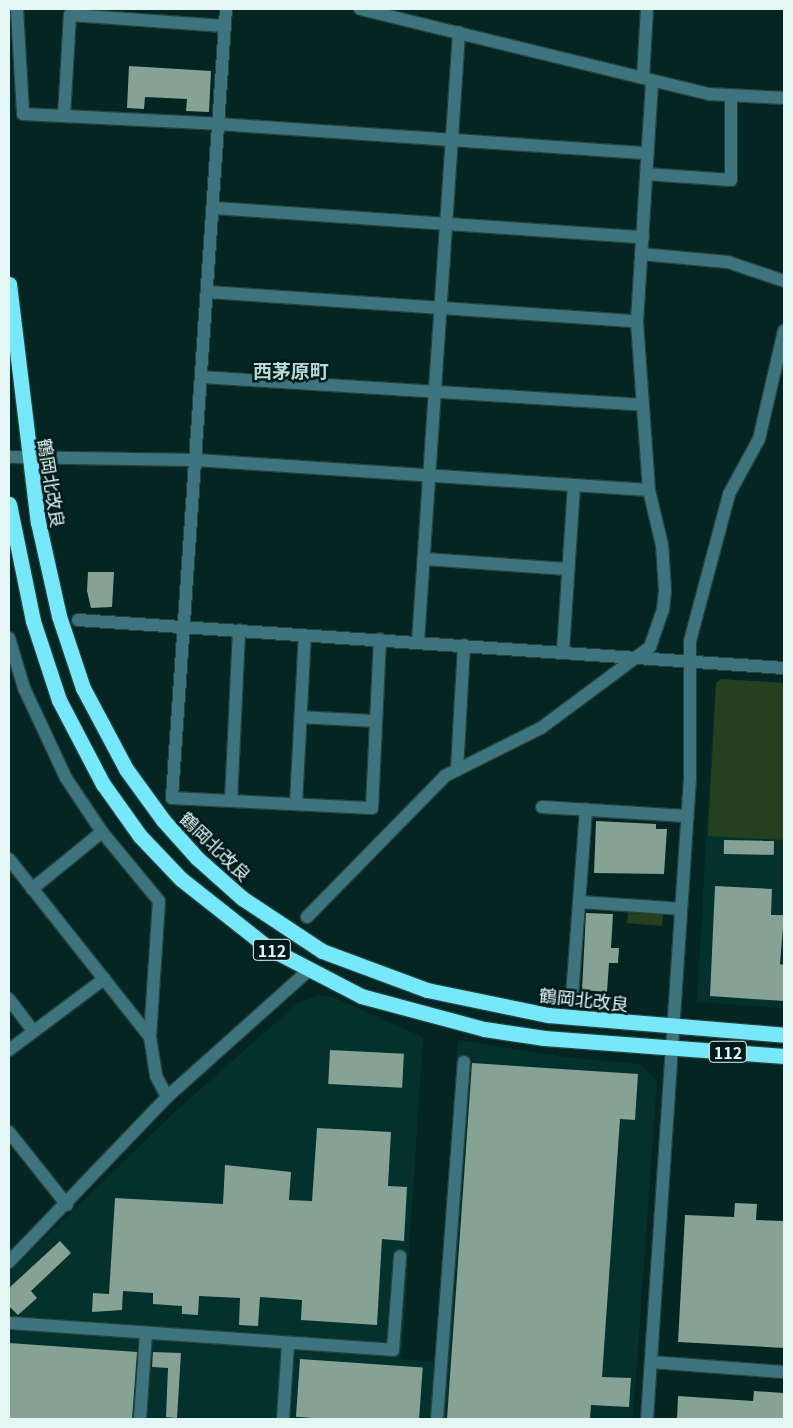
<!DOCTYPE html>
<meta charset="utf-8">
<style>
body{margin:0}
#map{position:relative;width:793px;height:1428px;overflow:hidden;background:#042522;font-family:Georgia,"Noto Sans JP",serif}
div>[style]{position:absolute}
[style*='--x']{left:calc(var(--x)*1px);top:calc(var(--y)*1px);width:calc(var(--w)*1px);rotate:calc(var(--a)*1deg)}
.built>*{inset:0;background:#05312d}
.green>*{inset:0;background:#24401f}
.building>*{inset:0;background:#86a294;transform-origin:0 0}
.roads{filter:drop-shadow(1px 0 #24423f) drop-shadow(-1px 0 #24423f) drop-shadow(0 1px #24423f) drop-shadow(0 -1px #24423f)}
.minor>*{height:12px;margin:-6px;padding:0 6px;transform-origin:6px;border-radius:6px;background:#3d747d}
.highway>*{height:15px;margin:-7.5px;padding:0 7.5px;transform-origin:7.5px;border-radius:7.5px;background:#77e8fa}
span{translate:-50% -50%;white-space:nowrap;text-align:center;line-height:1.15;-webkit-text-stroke:5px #001b19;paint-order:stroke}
.shield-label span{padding:1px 4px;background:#001b19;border:1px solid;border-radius:4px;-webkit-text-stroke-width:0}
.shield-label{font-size:16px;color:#e5f7f4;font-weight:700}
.street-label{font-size:18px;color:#e5f7f4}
.neighbourhood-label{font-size:19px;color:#b7dad5;font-weight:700}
.frame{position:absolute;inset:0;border:10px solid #e5f7f4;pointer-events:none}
</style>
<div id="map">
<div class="built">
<i style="clip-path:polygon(721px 679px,784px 683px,784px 1008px,697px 1002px,710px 770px,716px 683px)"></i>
<i style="clip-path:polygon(319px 995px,332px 997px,423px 1037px,402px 1359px,436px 1362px,458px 1040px,563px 1057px,640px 1064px,657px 1081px,633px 1419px,9px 1419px,9px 1272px,178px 1109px,298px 1003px)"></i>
</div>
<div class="green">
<i style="clip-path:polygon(721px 679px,784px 683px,784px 840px,708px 836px,716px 683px)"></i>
<i style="clip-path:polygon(628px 913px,663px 914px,662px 926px,627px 923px)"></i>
</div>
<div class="building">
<i style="clip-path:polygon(129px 66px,211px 71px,209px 112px,186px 111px,187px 99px,145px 97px,144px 109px,127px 108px)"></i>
<i style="clip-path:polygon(88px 572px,114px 572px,112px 607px,91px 608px,87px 591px)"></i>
<i style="clip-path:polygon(596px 821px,656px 824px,656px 829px,667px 829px,664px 874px,594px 873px)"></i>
<i style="left:724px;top:840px;width:50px;height:14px;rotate:1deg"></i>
<i style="clip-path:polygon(715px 886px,772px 889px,771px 915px,784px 915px,780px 964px,784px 965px,784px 1001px,710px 996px)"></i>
<i style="clip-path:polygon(586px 913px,613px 914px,611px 948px,619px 948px,618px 963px,609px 963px,607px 992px,582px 990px)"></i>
<i style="left:330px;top:1050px;width:74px;height:34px;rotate:3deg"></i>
<i style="clip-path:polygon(472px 1063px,638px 1074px,635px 1120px,620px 1119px,602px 1377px,631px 1378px,629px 1407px,591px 1405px,590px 1419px,447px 1419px)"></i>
<i style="clip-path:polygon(317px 1128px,391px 1132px,388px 1186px,407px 1187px,404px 1241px,382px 1239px,377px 1325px,301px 1320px,302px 1300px,260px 1297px,258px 1326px,239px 1325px,240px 1298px,199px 1296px,198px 1315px,182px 1314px,182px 1306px,153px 1304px,153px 1293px,123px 1291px,122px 1310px,92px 1312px,93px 1293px,109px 1294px,115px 1198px,223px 1204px,225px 1165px,291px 1172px,289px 1200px,312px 1201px)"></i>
<i style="clip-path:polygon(735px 1203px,757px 1204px,756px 1220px,784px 1221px,784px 1348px,678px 1342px,685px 1215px,734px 1217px)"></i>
<i style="clip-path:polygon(60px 1241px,71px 1253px,31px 1291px,37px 1298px,18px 1315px,9px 1306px,9px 1288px)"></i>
<i style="clip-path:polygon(9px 1343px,137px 1352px,132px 1419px,9px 1419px)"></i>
<i style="clip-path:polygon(153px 1352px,181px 1353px,177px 1418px,166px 1417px,168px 1368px,152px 1367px)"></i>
<i style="left:300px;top:1359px;width:123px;height:58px;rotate:4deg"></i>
<i style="clip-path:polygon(754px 1391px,784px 1393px,784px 1419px,677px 1419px,678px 1396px,753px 1401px)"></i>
</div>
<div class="roads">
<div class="minor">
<i style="--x:17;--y:9;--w:105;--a:86.7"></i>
<i style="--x:23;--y:114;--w:195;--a:2.9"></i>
<i style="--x:218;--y:124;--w:430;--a:3.9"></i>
<i style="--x:226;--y:9;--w:791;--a:93.92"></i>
<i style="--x:172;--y:798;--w:200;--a:2.9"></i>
<i style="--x:372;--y:808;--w:169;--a:-87.3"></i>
<i style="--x:360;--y:9;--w:360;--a:13.7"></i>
<i style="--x:710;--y:94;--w:74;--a:3.1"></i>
<i style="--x:643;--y:78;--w:69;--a:-86.7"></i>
<i style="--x:64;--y:116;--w:101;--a:-86.6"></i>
<i style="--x:70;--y:15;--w:155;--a:4.1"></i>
<i style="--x:646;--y:174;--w:85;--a:4"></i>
<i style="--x:731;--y:180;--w:84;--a:-90"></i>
<i style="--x:213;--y:208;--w:431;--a:3.9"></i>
<i style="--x:641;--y:254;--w:87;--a:5.3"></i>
<i style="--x:728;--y:262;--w:59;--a:18.7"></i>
<i style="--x:207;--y:292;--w:431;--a:3.9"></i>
<i style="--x:201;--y:377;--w:442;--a:3.6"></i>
<i style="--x:9;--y:457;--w:187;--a:0.9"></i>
<i style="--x:196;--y:460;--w:454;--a:3.8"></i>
<i style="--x:424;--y:559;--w:144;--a:4"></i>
<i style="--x:78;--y:620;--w:708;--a:3.89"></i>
<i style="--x:9;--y:638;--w:52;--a:73.3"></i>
<i style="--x:24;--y:688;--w:99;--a:65"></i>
<i style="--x:66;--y:778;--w:65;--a:56.3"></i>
<i style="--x:102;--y:832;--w:89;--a:50.4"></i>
<i style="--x:159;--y:901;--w:136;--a:93.8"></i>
<i style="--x:150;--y:1037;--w:39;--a:81"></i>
<i style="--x:156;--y:1076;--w:24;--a:62"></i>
<i style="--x:418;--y:642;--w:611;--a:-86.15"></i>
<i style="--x:563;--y:651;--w:166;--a:-86.2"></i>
<i style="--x:301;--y:717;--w:75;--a:3.1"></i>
<i style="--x:457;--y:770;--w:125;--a:-86.8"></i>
<i style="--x:231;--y:801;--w:171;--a:-87.3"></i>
<i style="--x:296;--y:804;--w:169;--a:-87"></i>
<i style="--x:542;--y:807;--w:144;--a:3.6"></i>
<i style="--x:9;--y:859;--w:227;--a:51.6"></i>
<i style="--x:32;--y:889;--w:90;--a:-39.2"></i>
<i style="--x:579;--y:902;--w:102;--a:3.9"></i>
<i style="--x:307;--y:917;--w:197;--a:-45.6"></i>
<i style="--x:445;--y:776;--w:107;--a:-26.6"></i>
<i style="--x:541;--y:728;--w:136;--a:-36.6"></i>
<i style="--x:650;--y:647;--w:39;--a:-71"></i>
<i style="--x:663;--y:610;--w:20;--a:-84"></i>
<i style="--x:665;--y:590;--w:45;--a:-93.8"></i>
<i style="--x:662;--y:545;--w:57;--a:-103.3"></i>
<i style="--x:649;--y:490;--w:169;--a:-94.1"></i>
<i style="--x:637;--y:321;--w:241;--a:-86.4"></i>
<i style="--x:572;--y:996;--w:187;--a:-85.7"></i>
<i style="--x:9;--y:999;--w:40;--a:53"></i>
<i style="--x:9;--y:1050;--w:119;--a:-36.8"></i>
<i style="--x:9;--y:1132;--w:93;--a:51.5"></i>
<i style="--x:9;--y:1262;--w:228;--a:-46.2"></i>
<i style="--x:167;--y:1097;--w:189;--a:-41.8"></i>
<i style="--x:9;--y:1323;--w:385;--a:4"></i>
<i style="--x:393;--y:1350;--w:94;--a:-85.7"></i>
<i style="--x:651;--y:1362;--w:133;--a:4.3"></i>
<i style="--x:140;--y:1419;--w:86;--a:-86"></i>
<i style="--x:283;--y:1419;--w:76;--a:-86.2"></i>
<i style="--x:437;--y:1419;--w:358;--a:-85.7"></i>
<i style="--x:647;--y:1419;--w:641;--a:-86.16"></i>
<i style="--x:690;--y:779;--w:138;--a:-90"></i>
<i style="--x:690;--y:641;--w:152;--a:-75.1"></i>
<i style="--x:729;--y:494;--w:63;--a:-61.4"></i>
<i style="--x:759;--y:439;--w:111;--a:-77"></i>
</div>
<div class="highway">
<i style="--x:9;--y:284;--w:240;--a:83.1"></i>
<i style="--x:38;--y:522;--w:96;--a:77.4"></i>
<i style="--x:59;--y:616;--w:76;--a:71.6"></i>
<i style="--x:83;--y:688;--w:92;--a:62"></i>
<i style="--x:126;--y:769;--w:63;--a:54"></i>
<i style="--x:163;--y:820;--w:51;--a:48.2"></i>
<i style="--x:197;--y:858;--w:60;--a:41.6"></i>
<i style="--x:242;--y:898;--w:96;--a:33.5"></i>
<i style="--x:322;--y:951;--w:112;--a:20.4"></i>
<i style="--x:427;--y:990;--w:124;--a:11.7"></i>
<i style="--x:548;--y:1015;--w:237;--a:4.8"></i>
<i style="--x:9;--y:504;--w:119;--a:78.4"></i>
<i style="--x:33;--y:621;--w:83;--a:71.8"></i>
<i style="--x:59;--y:700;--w:95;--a:62.4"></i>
<i style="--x:103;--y:784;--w:64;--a:54.6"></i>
<i style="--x:140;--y:836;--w:59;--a:46.4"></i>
<i style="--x:181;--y:879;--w:110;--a:38.3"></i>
<i style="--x:267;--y:947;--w:106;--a:27.5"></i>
<i style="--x:361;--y:996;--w:127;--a:15"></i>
<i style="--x:484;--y:1029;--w:61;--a:8.5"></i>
<i style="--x:544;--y:1038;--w:241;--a:4.3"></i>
</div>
</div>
<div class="shield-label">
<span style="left:272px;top:950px">112</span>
<span style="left:728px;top:1052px">112</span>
</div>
<div class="street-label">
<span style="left:52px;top:483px;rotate:81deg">鶴岡北改良</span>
<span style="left:216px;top:846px;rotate:44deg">鶴岡北改良</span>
<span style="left:584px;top:999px;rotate:6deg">鶴岡北改良</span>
</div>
<div class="neighbourhood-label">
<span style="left:291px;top:370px">西茅原町</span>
</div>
<div class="frame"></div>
</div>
